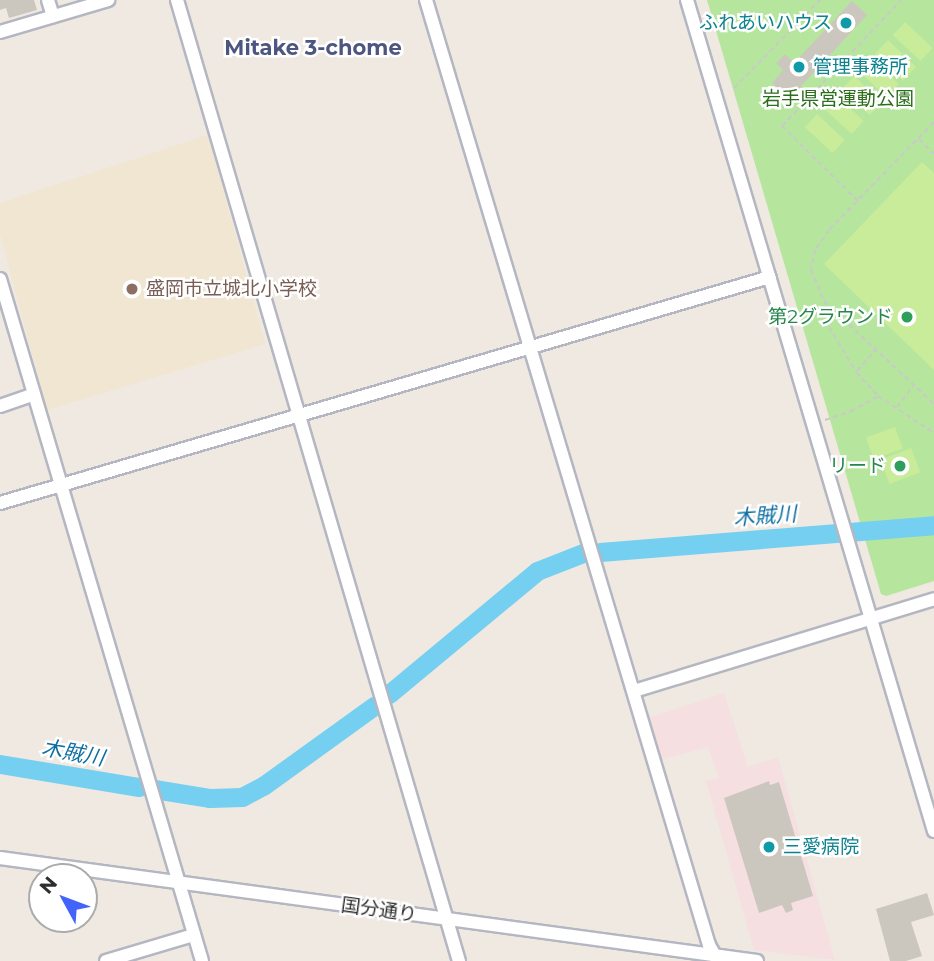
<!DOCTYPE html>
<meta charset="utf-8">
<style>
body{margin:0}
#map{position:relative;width:934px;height:961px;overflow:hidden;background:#efe9e1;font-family:Montserrat,"Noto Sans JP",sans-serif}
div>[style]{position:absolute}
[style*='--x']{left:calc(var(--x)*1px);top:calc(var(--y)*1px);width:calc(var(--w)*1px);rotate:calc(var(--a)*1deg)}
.education>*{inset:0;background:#f0e6d1}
.medical>*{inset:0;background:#f5dfe0}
.green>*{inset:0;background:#b6e59e}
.pitch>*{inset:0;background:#c9ec9a;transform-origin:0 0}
.river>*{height:19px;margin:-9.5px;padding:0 9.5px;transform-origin:9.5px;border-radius:9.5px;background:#75cff0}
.building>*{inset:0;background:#cbc7bf}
.path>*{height:2px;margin-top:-1px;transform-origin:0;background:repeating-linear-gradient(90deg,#c9c9c9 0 5px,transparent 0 8.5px)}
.roads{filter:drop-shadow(2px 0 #b4b7c1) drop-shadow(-2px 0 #b4b7c1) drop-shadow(0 2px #b4b7c1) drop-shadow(0 -2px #b4b7c1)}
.minor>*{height:12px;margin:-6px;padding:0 6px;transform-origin:6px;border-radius:6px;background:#fff}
.dots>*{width:19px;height:19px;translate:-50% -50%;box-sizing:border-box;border:4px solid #fff;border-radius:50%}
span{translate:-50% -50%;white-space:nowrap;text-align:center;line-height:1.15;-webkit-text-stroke:5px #fff;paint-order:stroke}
.culture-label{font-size:19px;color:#0d838f}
.right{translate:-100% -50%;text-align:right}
.left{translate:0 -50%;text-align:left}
.park-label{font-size:19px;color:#2c6e1b}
.education-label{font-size:19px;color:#785e54}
.leisure-label{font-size:19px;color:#27864d}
.street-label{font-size:19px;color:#2e2e2e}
.neighbourhood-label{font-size:21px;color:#4d5680;font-weight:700}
.water-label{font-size:21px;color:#0d6fa3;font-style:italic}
.north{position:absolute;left:28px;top:863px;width:70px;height:70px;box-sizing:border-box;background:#fff;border:2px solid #ababab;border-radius:50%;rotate:311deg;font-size:19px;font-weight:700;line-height:28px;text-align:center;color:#2e2e2e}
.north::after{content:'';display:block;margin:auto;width:24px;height:32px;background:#4264fb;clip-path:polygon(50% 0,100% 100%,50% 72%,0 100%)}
</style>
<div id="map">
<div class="education">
<i style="clip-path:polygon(208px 135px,265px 344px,47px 410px,0 234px,0 203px)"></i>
</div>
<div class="medical">
<i style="clip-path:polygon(724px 693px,748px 767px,778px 757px,835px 960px,754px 950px,706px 781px,719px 778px,708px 747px,660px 760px,648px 718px)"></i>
</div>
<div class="green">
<i style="clip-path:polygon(707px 0,934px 0,934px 581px,886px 596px,881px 594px)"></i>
</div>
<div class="pitch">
<i style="left:905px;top:22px;width:38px;height:18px;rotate:43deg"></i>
<i style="left:888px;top:40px;width:39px;height:19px;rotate:44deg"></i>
<i style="left:871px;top:58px;width:38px;height:18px;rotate:43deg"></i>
<i style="left:854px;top:76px;width:38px;height:18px;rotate:43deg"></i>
<i style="left:836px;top:95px;width:38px;height:18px;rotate:43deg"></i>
<i style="left:817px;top:114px;width:38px;height:18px;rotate:43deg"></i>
<i style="clip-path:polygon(922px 162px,934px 173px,934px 370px,824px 264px)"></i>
<i style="left:895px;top:427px;width:23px;height:31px;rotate:70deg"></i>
<i style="left:911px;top:448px;width:26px;height:33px;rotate:69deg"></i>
</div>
<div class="river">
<i style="--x:600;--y:552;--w:335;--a:-4.6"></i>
<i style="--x:389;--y:694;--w:192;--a:-39.7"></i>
<i style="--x:537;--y:571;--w:49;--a:-21.4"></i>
<i style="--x:0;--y:764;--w:141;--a:9.4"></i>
<i style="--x:154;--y:789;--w:57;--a:9.1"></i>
<i style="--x:210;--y:798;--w:32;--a:-2"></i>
<i style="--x:242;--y:797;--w:24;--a:-28"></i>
<i style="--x:263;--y:786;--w:137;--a:-35.8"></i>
</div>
<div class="building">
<i style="clip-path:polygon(0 0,34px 0,37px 10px,9px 18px,6px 8px,0 10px)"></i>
<i style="clip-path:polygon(852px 1px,867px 15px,789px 99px,772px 83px,783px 70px,776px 63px,785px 54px,794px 63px)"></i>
<i style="clip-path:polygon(769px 781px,770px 785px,779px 782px,813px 896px,791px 903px,793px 910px,786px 913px,782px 905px,759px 913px,724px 798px)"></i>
<i style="clip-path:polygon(927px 893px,934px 915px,911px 922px,922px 956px,906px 961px,890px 961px,876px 909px)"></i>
</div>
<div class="path">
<i style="--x:734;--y:88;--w:123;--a:-45.7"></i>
<i style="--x:934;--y:122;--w:151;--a:134.2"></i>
<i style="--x:829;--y:230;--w:24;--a:125"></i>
<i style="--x:815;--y:250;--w:20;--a:101"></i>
<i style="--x:811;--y:270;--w:34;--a:67"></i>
<i style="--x:824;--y:301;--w:151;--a:43.1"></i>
<i style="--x:919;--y:139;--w:21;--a:45"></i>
<i style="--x:858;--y:201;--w:107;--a:-135.4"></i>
<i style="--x:782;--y:126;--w:173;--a:-46.6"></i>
<i style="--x:833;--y:311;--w:16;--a:104"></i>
<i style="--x:829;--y:327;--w:52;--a:59"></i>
<i style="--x:856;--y:372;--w:33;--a:47"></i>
<i style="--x:878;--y:396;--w:67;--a:33.5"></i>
<i style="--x:857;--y:371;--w:28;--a:-48"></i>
<i style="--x:897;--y:407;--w:26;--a:-53"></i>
<i style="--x:825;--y:420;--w:28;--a:-19"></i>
<i style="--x:851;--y:411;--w:30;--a:-28"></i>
</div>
<div class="roads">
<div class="minor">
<i style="--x:48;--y:0;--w:17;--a:73"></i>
<i style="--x:177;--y:0;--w:1002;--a:73.65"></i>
<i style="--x:426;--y:0;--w:986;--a:73.33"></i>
<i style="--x:709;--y:945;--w:18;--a:61"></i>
<i style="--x:687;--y:0;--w:867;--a:73.45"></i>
<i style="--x:0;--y:32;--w:113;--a:-16.5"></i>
<i style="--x:0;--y:279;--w:711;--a:73.5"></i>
<i style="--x:0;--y:406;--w:36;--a:-19"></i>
<i style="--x:0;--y:503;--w:802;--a:-16.36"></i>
<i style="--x:634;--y:691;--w:314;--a:-17"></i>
<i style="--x:0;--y:858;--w:764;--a:7.75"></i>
<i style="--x:106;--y:961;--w:92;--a:-16.5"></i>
</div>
</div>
<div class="dots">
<i style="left:846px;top:23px;background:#0f9aa8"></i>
<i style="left:799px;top:67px;background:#0f9aa8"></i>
<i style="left:132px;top:289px;background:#8d6e63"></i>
<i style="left:907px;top:317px;background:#2e9e5b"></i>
<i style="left:900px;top:466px;background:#2e9e5b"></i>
<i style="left:769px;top:847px;background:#0f9aa8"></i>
</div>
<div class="culture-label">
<span class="right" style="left:832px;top:23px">ふれあいハウス</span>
<span class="left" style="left:813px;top:67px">管理事務所</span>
<span class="left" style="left:783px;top:847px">三愛病院</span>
</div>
<div class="park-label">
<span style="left:838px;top:99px">岩手県営運動公園</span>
</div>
<div class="education-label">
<span class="left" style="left:146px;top:289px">盛岡市立城北小学校</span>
</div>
<div class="leisure-label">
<span class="right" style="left:893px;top:317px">第2グラウンド</span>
<span class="right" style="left:886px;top:466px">リード</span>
</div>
<div class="street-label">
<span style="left:379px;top:910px;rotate:8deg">国分通り</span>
</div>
<div class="neighbourhood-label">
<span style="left:313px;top:48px">Mitake 3-chome</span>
</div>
<div class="water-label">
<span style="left:765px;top:516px;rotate:-4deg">木賊川</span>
<span style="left:73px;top:753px;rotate:10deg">木賊川</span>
</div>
<div class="north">N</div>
</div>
